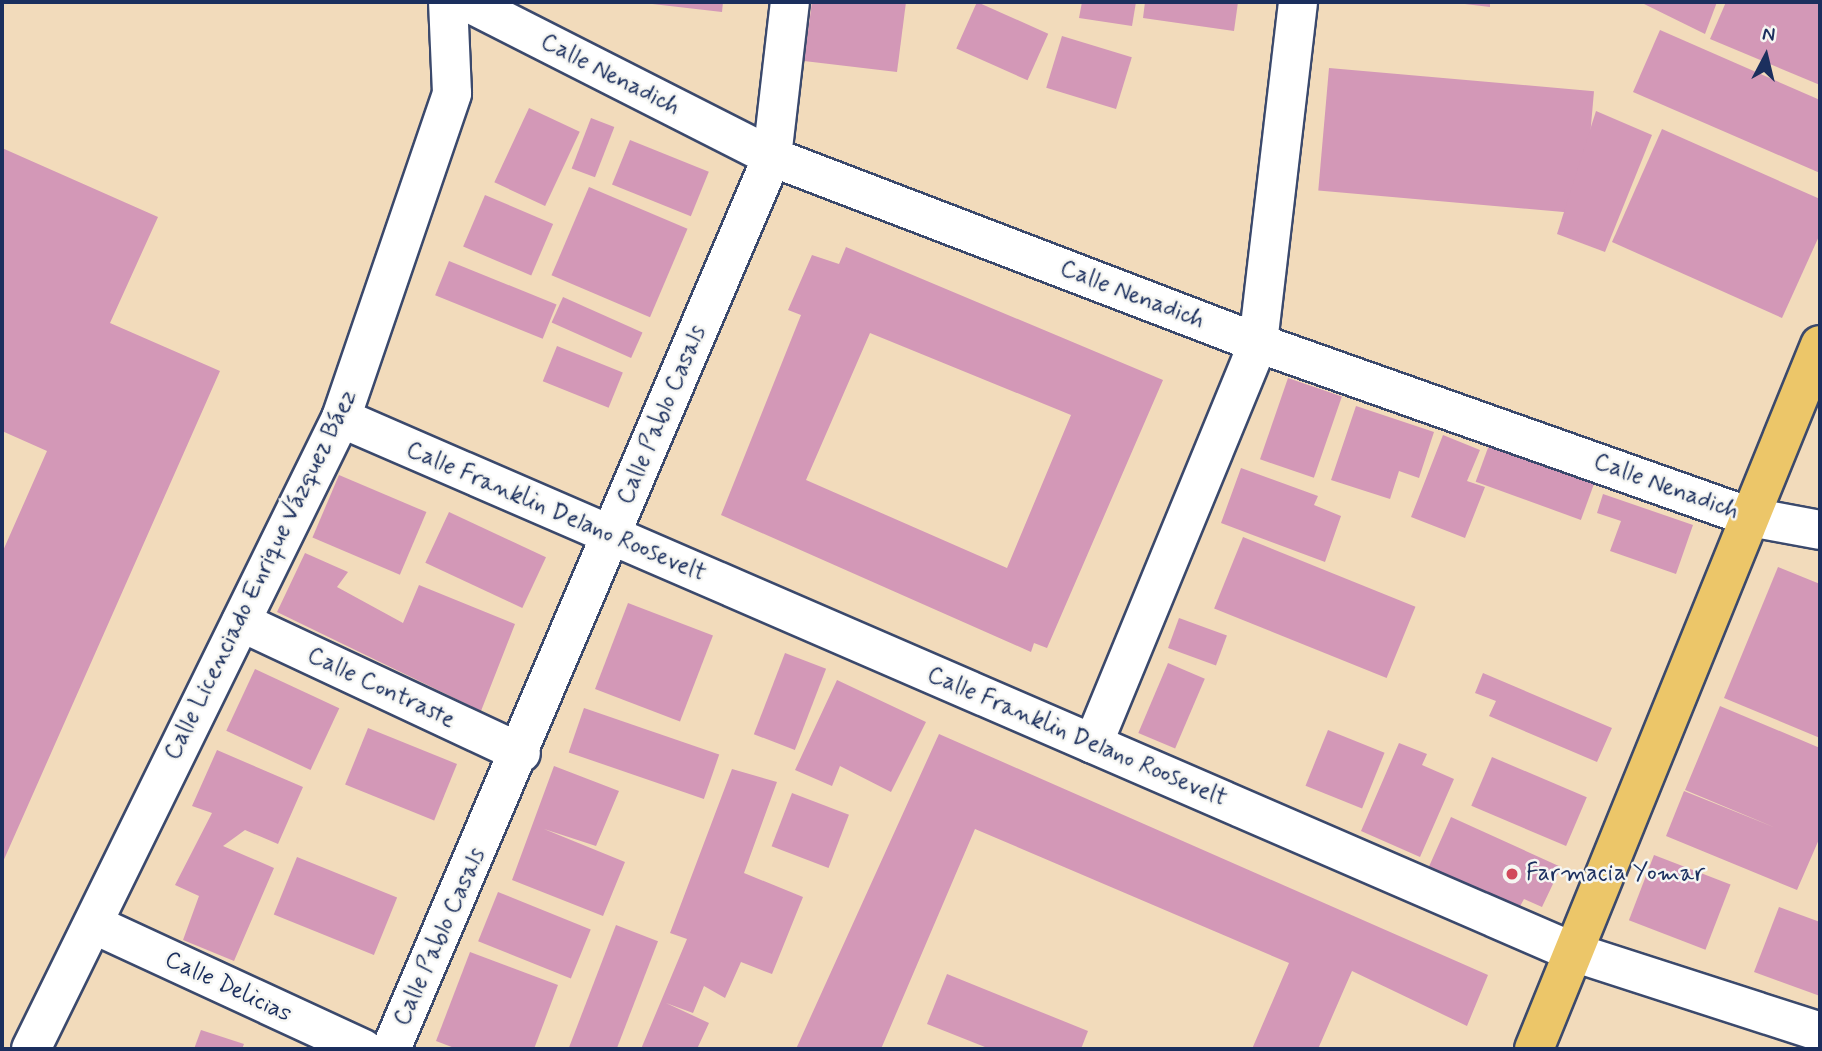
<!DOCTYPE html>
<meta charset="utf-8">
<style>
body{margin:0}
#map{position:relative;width:1822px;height:1051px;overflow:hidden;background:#f2dbbb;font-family:Mynerve,sans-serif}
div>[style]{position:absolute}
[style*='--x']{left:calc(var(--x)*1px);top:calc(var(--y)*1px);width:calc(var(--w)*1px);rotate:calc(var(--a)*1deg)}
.building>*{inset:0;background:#d398b7;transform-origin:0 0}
.roads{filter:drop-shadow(2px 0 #3b496c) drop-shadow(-2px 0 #3b496c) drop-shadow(0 2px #3b496c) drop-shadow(0 -2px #3b496c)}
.street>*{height:38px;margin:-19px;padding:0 19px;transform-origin:19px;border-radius:19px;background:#fff}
.primary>*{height:38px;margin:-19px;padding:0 19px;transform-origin:19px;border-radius:19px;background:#ecc669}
.dots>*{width:19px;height:19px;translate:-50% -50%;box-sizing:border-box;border:4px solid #f6f6f2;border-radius:50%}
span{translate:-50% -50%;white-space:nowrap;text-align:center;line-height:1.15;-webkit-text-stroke:5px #f6f6f2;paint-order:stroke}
.street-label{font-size:24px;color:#1b2f5e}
.poi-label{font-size:24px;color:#1b2f5e}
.left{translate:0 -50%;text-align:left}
.frame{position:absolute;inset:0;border:4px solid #1b2f5e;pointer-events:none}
.north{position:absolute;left:1731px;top:21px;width:70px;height:70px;-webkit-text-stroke:5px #f6f6f2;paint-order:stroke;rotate:7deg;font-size:19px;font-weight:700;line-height:28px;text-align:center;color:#1b2f5e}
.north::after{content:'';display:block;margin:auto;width:24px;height:32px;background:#1b2f5e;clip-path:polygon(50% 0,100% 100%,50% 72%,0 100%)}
</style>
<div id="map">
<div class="building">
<i style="clip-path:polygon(635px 2px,723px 2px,722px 12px)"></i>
<i style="clip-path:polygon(812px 2px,906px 2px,897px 72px,804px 61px)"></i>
<i style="left:977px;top:2px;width:78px;height:51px;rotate:24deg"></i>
<i style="clip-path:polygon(1082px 2px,1136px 2px,1132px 26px,1079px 18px)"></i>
<i style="clip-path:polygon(1145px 2px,1238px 2px,1234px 31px,1143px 18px)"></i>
<i style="clip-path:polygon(1448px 2px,1490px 2px,1490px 7px)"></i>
<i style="clip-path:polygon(1640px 2px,1717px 2px,1705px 34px)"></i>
<i style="clip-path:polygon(1726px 2px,1820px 2px,1820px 85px,1710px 39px)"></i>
<i style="clip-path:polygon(1660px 30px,1820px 100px,1820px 173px,1633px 92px)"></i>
<i style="left:1062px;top:36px;width:73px;height:54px;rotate:17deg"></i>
<i style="left:1329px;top:68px;width:266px;height:123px;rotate:5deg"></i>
<i style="left:529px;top:108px;width:56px;height:82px;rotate:25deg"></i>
<i style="clip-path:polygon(1596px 111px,1652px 135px,1605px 252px,1557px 234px)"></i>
<i style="left:591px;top:118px;width:25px;height:54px;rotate:21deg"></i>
<i style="clip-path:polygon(1662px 129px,1820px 199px,1820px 234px,1782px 318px,1612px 242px)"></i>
<i style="left:630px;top:140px;width:85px;height:48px;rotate:22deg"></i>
<i style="clip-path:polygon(2px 148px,158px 217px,110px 323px,220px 371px,2px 864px,2px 553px,47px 451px,2px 431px)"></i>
<i style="left:589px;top:187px;width:107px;height:96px;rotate:23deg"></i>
<i style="left:485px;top:195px;width:74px;height:56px;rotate:23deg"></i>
<i style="clip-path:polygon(evenodd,846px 247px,1163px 380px,1047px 648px,1034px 643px,1031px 652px,721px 515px,801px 315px,788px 310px,812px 255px,839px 264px,846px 247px,870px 333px,1071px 415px,1007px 568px,806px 480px,870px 333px)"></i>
<i style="left:449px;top:261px;width:116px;height:37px;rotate:22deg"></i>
<i style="left:563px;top:297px;width:87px;height:28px;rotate:24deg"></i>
<i style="left:557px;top:346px;width:71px;height:38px;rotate:22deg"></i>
<i style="left:1288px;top:378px;width:57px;height:86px;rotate:19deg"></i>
<i style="clip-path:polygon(1356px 406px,1434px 432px,1419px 478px,1399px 471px,1390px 499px,1331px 480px)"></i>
<i style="clip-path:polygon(1443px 435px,1480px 450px,1467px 481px,1485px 487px,1465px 538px,1411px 517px)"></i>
<i style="left:1489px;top:445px;width:112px;height:39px;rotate:20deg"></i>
<i style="clip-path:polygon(1241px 468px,1318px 496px,1314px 505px,1341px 516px,1325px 562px,1221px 523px)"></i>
<i style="left:339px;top:475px;width:95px;height:68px;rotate:23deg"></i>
<i style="clip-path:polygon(1603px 494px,1693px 525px,1676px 574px,1610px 551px,1621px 521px,1597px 513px)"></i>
<i style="left:449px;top:512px;width:107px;height:56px;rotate:25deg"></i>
<i style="left:1243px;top:537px;width:186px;height:77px;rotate:22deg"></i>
<i style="clip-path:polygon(305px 553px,348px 572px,337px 587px,403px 623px,419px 585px,515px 624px,481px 711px,277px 612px)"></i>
<i style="clip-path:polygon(1778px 567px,1820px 584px,1820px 738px,1724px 698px)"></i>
<i style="left:628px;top:603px;width:91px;height:92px;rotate:21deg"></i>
<i style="left:1179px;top:618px;width:51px;height:32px;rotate:20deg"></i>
<i style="left:785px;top:653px;width:44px;height:87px;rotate:21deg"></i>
<i style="left:1168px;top:663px;width:40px;height:76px;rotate:23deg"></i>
<i style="left:255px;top:669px;width:93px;height:68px;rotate:25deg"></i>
<i style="clip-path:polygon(1483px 673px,1612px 728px,1597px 762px,1489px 716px,1496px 701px,1475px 693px)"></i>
<i style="clip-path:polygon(837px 680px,926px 722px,891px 792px,840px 766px,832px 786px,795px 770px)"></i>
<i style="clip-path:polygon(1720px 706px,1820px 748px,1820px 837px,1797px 890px,1666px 836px,1684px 791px,1776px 828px,1685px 790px)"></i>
<i style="left:584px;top:708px;width:143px;height:47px;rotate:19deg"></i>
<i style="left:368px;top:728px;width:96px;height:61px;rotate:22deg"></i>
<i style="left:1328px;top:730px;width:61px;height:60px;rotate:22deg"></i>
<i style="clip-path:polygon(939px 734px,1488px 975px,1467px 1026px,1352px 971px,1318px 1049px,1252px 1049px,1289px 963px,975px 829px,881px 1049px,796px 1049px)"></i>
<i style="clip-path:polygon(1399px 743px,1427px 754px,1422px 765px,1454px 779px,1420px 857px,1361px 831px)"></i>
<i style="clip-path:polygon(217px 750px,303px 787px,278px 844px,245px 830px,223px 846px,274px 868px,234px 961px,183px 940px,199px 896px,175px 885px,212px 813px,192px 806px)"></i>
<i style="left:1492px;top:757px;width:103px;height:53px;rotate:23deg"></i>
<i style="clip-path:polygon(554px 766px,619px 791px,596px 846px,544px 829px,625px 862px,603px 916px,512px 880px)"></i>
<i style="clip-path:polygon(732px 769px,777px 782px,744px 873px,803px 897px,772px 974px,741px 962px,725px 998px,704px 986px,693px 1013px,666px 1003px,709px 1023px,697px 1049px,641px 1049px,687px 939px,670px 933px)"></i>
<i style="left:792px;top:793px;width:61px;height:57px;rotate:21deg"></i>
<i style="clip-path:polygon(1451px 817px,1561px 867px,1542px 907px,1524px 899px,1517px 912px,1427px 871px)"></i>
<i style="left:1654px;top:855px;width:82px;height:70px;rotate:21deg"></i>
<i style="left:297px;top:857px;width:108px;height:62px;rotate:22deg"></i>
<i style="left:498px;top:892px;width:100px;height:53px;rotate:22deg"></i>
<i style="clip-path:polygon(1779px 907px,1820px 922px,1820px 996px,1754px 972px)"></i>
<i style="left:616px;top:925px;width:45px;height:133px;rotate:21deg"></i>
<i style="clip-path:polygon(470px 952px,558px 985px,534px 1049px,457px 1049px,436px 1041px)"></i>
<i style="clip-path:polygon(947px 974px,1088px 1031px,1081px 1049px,990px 1049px,927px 1024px)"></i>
<i style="clip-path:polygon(201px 1030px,244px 1044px,242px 1049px,194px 1049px)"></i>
</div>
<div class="roads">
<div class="street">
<i style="--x:467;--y:2;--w:342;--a:26.9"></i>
<i style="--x:772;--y:157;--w:520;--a:20.94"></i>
<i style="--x:1258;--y:343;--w:522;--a:19.48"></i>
<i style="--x:1750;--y:517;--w:71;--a:10.5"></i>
<i style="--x:341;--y:418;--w:1343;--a:23.43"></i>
<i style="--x:1573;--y:952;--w:260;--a:17.9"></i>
<i style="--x:241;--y:622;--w:309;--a:25.1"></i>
<i style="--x:1093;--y:744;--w:434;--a:-67.6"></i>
<i style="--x:1258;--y:343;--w:343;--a:-83.3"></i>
<i style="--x:93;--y:924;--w:298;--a:24.8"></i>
<i style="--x:31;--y:1049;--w:703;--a:-63.84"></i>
<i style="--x:341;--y:418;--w:343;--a:-71.1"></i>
<i style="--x:452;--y:93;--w:91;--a:-92.5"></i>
<i style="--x:391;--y:1049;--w:970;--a:-66.87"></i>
<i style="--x:772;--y:157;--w:156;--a:-83.4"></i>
</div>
<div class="primary">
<i style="--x:1534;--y:1049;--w:760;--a:-67.89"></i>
</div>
</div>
<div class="dots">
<i style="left:1512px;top:874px;background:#d1495b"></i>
</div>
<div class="street-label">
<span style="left:610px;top:75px;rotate:27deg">Calle Nenadich</span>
<span style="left:1132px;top:295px;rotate:21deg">Calle Nenadich</span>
<span style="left:662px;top:415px;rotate:-67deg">Calle Pablo Casals</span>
<span style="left:1666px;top:487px;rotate:20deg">Calle Nenadich</span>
<span style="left:556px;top:512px;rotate:23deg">Calle Franklin Delano Roosevelt</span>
<span style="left:261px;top:575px;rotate:-64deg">Calle Licenciado Enrique Vázquez Báez</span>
<span style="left:381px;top:688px;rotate:25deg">Calle Contraste</span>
<span style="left:1077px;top:737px;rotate:23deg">Calle Franklin Delano Roosevelt</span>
<span style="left:440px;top:937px;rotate:-66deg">Calle Pablo Casals</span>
<span style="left:228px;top:987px;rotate:25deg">Calle Delicias</span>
</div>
<div class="poi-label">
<span class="left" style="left:1526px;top:874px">Farmacia Yomar</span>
</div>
<div class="frame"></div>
<div class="north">N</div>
</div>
